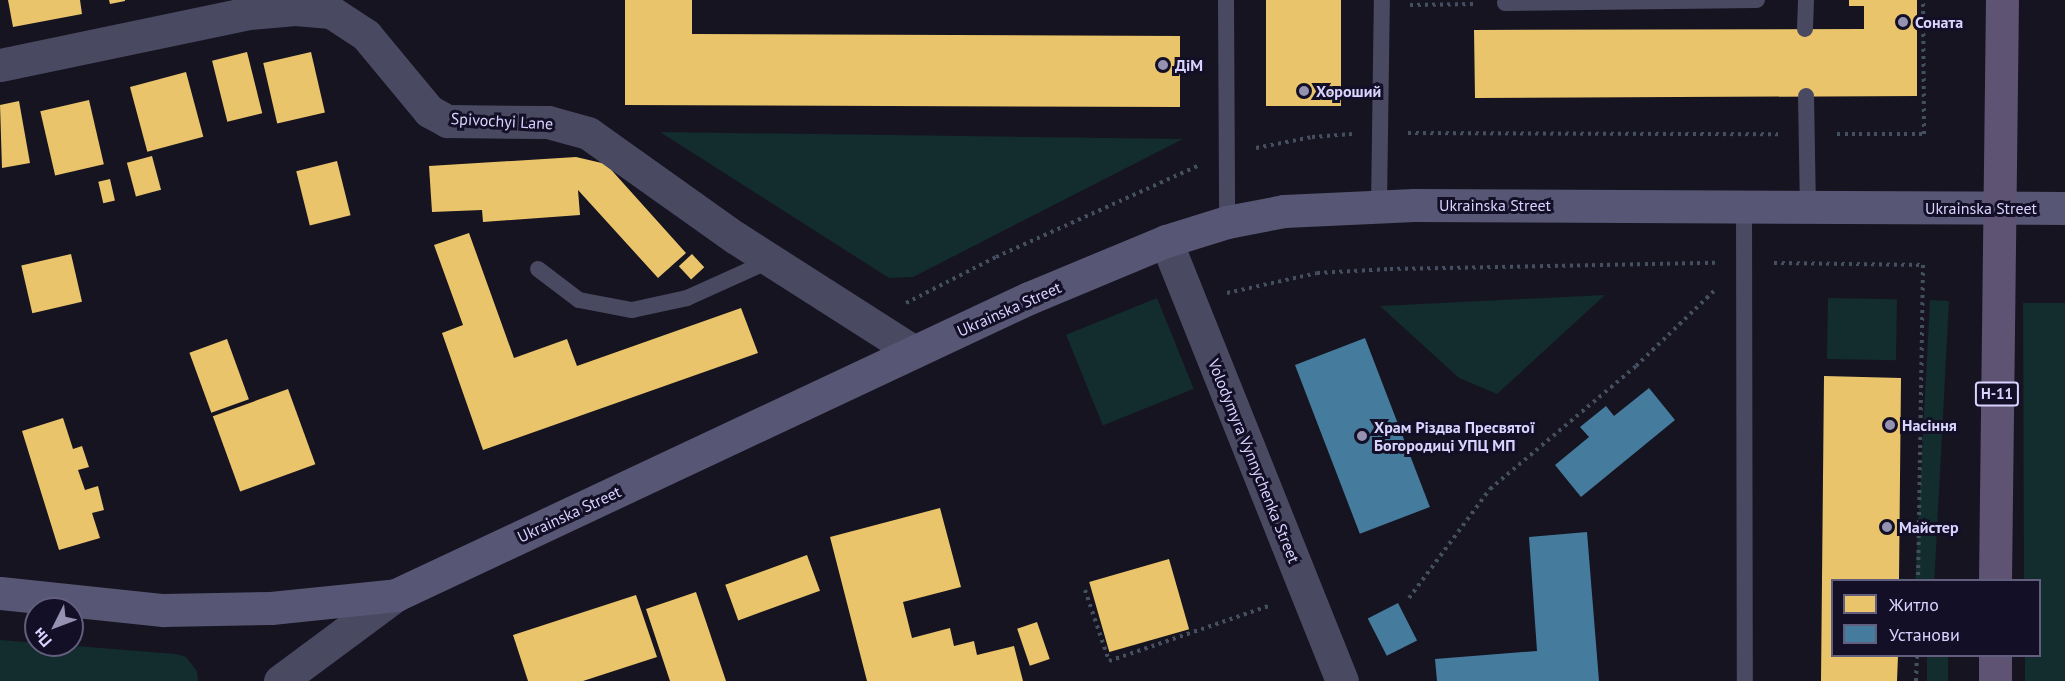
<!DOCTYPE html>
<meta charset="utf-8">
<style>
body{margin:0}
#map{position:relative;width:2065px;height:681px;overflow:hidden;background:#161421;font-family:"PT Sans",sans-serif}
div>[style]{position:absolute}
[style*='--x']{left:calc(var(--x)*1px);top:calc(var(--y)*1px);width:calc(var(--w)*1px);rotate:calc(var(--a)*1deg)}
.green>*{inset:0;background:#132c2d;transform-origin:0 0}
.homes>*{inset:0;background:#e9c46a;transform-origin:0 0}
.public>*{inset:0;background:#457b9d;transform-origin:0 0}
.path>*{height:4px;margin-top:-2px;transform-origin:0;background:repeating-linear-gradient(90deg,#44505f 0 3px,transparent 0 7.5px)}
.service>*{height:16px;margin:-8px;padding:0 8px;transform-origin:8px;border-radius:8px;background:#4a4962}
.minor>*{height:33px;margin:-16.5px;padding:0 16.5px;transform-origin:16.5px;border-radius:16.5px;background:#4a4962}
.tertiary>*{height:33px;margin:-16.5px;padding:0 16.5px;transform-origin:16.5px;border-radius:16.5px;background:#4a4962}
.secondary>*{height:33px;margin:-16.5px;padding:0 16.5px;transform-origin:16.5px;border-radius:16.5px;background:#575674}
.primary>*{height:33px;margin:-16.5px;padding:0 16.5px;transform-origin:16.5px;border-radius:16.5px;background:#5e5373}
.dots>*{width:16px;height:16px;translate:-50% -50%;box-sizing:border-box;border:3px solid #130f26;border-radius:50%}
span{translate:-50% -50%;white-space:nowrap;text-align:center;line-height:1.15;-webkit-text-stroke:6px #130f26;paint-order:stroke}
.shield-label span{padding:2px 4px;background:#130f26;border:2px solid;border-radius:4px;-webkit-text-stroke-width:0}
.shield-label{font-size:15px;color:#d9d4ff;font-weight:700}
.poi-label{font-size:16px;color:#d9d4ff;font-weight:700}
.left{translate:0 -50%;text-align:left}
.street-label{font-size:16px;color:#d9d4ff}
.legend{position:absolute;left:1831px;top:579px;width:210px;height:78px;box-sizing:border-box;background:#130f26;border:2px solid #625e7d;margin:0;padding:8px 10px;list-style:none;font-size:18px;color:#d9d4ff}
.legend li{display:flex;align-items:center;gap:12px;height:30px}
.legend b{width:30px;border:2px solid #625e7d}
.north{position:absolute;left:24px;top:597px;width:60px;height:60px;box-sizing:border-box;background:#130f26;border:2px solid #625e7d;border-radius:50%;rotate:228deg;font-size:16px;font-weight:700;line-height:24px;text-align:center;color:#d9d4ff}
.north::after{content:'';display:block;margin:auto;width:21px;height:27px;background:#9591b1;clip-path:polygon(50% 0,100% 100%,50% 72%,0 100%)}
</style>
<div id="map">
<div class="green">
<i style="clip-path:polygon(660px 132px,1183px 139px,913px 277px,889px 278px)"></i>
<i style="clip-path:polygon(1605px 295px,1497px 394px,1459px 378px,1380px 306px)"></i>
<i style="left:1157px;top:298px;width:98px;height:98px;rotate:68deg"></i>
<i style="left:1828px;top:298px;width:69px;height:61px;rotate:1deg"></i>
<i style="left:1930px;top:300px;width:19px;height:280px;rotate:3deg"></i>
<i style="clip-path:polygon(2023px 303px,2065px 303px,2065px 681px,2025px 681px,2025px 656px,2040px 656px,2040px 580px,2024px 580px)"></i>
<i style="clip-path:polygon(0 640px,176px 654px,186px 657px,197px 671px,198px 681px,0 681px)"></i>
<i style="left:1927px;top:656px;width:21px;height:25px"></i>
</div>
<div class="homes">
<i style="clip-path:polygon(8px 0,80px 0,82px 14px,13px 27px)"></i>
<i style="clip-path:polygon(109px 0,125px 0,125px 1px,110px 4px)"></i>
<i style="clip-path:polygon(625px 0,692px 0,692px 34px,1180px 36px,1180px 107px,625px 105px)"></i>
<i style="left:1266px;top:0;width:75px;height:106px"></i>
<i style="clip-path:polygon(1849px 0,1917px 0,1917px 96px,1475px 98px,1474px 30px,1864px 29px,1864px 6px,1849px 6px)"></i>
<i style="left:247px;top:52px;width:63px;height:36px;rotate:76deg"></i>
<i style="left:311px;top:52px;width:62px;height:49px;rotate:77deg"></i>
<i style="left:186px;top:72px;width:67px;height:58px;rotate:75deg"></i>
<i style="left:89px;top:100px;width:66px;height:50px;rotate:77deg"></i>
<i style="clip-path:polygon(19px 101px,30px 163px,2px 168px,0 105px)"></i>
<i style="left:152px;top:156px;width:35px;height:26px;rotate:75deg"></i>
<i style="clip-path:polygon(576px 157px,606px 164px,686px 253px,658px 278px,578px 190px,580px 215px,483px 222px,482px 210px,432px 212px,429px 166px)"></i>
<i style="left:337px;top:161px;width:56px;height:42px;rotate:76deg"></i>
<i style="left:110px;top:179px;width:22px;height:12px;rotate:77deg"></i>
<i style="clip-path:polygon(469px 233px,514px 358px,567px 339px,577px 366px,741px 308px,758px 353px,483px 450px,442px 333px,463px 325px,434px 245px)"></i>
<i style="left:71px;top:254px;width:49px;height:51px;rotate:77deg"></i>
<i style="left:692px;top:254px;width:18px;height:18px;rotate:47deg"></i>
<i style="left:227px;top:339px;width:64px;height:40px;rotate:70deg"></i>
<i style="clip-path:polygon(1824px 376px,1901px 378px,1899px 580px,1832px 580px,1832px 656px,1898px 656px,1897px 681px,1821px 681px)"></i>
<i style="left:288px;top:389px;width:80px;height:80px;rotate:70deg"></i>
<i style="clip-path:polygon(63px 418px,73px 449px,82px 446px,89px 467px,78px 470px,85px 490px,98px 486px,104px 510px,92px 513px,100px 538px,59px 550px,22px 431px)"></i>
<i style="clip-path:polygon(940px 508px,961px 587px,903px 602px,912px 638px,950px 628px,954px 646px,974px 641px,977px 655px,1014px 646px,1023px 681px,867px 681px,830px 537px)"></i>
<i style="left:807px;top:555px;width:38px;height:87px;rotate:70deg"></i>
<i style="left:1169px;top:559px;width:73px;height:83px;rotate:74deg"></i>
<i style="clip-path:polygon(696px 592px,726px 681px,670px 681px,646px 609px)"></i>
<i style="clip-path:polygon(636px 595px,657px 657px,583px 681px,528px 681px,513px 635px)"></i>
<i style="left:1037px;top:622px;width:39px;height:21px;rotate:71deg"></i>
</div>
<div class="public">
<i style="left:1365px;top:338px;width:181px;height:75px;rotate:69deg"></i>
<i style="clip-path:polygon(1649px 388px,1675px 420px,1581px 497px,1555px 465px,1589px 437px,1580px 427px,1606px 406px,1614px 416px)"></i>
<i style="clip-path:polygon(1587px 532px,1599px 681px,1437px 681px,1435px 659px,1537px 651px,1529px 537px)"></i>
<i style="left:1398px;top:603px;width:42px;height:34px;rotate:63deg"></i>
</div>
<div class="path">
<i style="--x:1410;--y:5;--w:67;--a:-0.9"></i>
<i style="--x:1408;--y:133;--w:370;--a:0.2"></i>
<i style="--x:1837;--y:134;--w:87;--a:0"></i>
<i style="--x:1924;--y:134;--w:134;--a:-90.4"></i>
<i style="--x:1256;--y:148;--w:57;--a:-11.1"></i>
<i style="--x:1312;--y:137;--w:40;--a:-4.3"></i>
<i style="--x:1774;--y:263;--w:149;--a:0.8"></i>
<i style="--x:1923;--y:265;--w:315;--a:90.9"></i>
<i style="--x:1227;--y:293;--w:92;--a:-12.5"></i>
<i style="--x:1317;--y:273;--w:73;--a:-3.1"></i>
<i style="--x:1390;--y:269;--w:325;--a:-1.1"></i>
<i style="--x:906;--y:303;--w:101;--a:-27.1"></i>
<i style="--x:996;--y:257;--w:222;--a:-24.3"></i>
<i style="--x:1085;--y:590;--w:75;--a:71.3"></i>
<i style="--x:1109;--y:661;--w:172;--a:-19"></i>
<i style="--x:1409;--y:598;--w:136;--a:-53.4"></i>
<i style="--x:1490;--y:489;--w:191;--a:-40.1"></i>
<i style="--x:1636;--y:366;--w:110;--a:-43.9"></i>
<i style="--x:1916;--y:681;--w:25;--a:-88"></i>
</div>
<div class="service">
<i style="--x:1226;--y:0;--w:222;--a:89.7"></i>
<i style="--x:1505;--y:3;--w:252;--a:-0.7"></i>
<i style="--x:1805;--y:29;--w:29;--a:-88"></i>
<i style="--x:1806;--y:96;--w:113;--a:89"></i>
<i style="--x:1379;--y:205;--w:205;--a:-89.2"></i>
<i style="--x:1744;--y:206;--w:475;--a:89.9"></i>
<i style="--x:538;--y:269;--w:51;--a:37.1"></i>
<i style="--x:579;--y:300;--w:54;--a:10.7"></i>
<i style="--x:632;--y:310;--w:56;--a:-12.3"></i>
<i style="--x:687;--y:298;--w:92;--a:-24.3"></i>
</div>
<div class="minor">
<i style="--x:0;--y:65;--w:254;--a:-11.8"></i>
<i style="--x:249;--y:13;--w:46;--a:-5"></i>
<i style="--x:295;--y:9;--w:36;--a:5"></i>
<i style="--x:331;--y:12;--w:42;--a:33.3"></i>
<i style="--x:366;--y:35;--w:99;--a:50.3"></i>
<i style="--x:429;--y:111;--w:21;--a:29"></i>
<i style="--x:447;--y:121;--w:101;--a:0.6"></i>
<i style="--x:548;--y:122;--w:41;--a:15.4"></i>
<i style="--x:588;--y:133;--w:181;--a:35.4"></i>
<i style="--x:736;--y:238;--w:211;--a:32.6"></i>
<i style="--x:1166;--y:241;--w:474;--a:68.2"></i>
</div>
<div class="tertiary">
<i style="--x:280;--y:681;--w:144;--a:-36.6"></i>
</div>
<div class="secondary">
<i style="--x:0;--y:593;--w:164;--a:6"></i>
<i style="--x:163;--y:610;--w:108;--a:-1.1"></i>
<i style="--x:271;--y:608;--w:126;--a:-5.9"></i>
<i style="--x:396;--y:595;--w:699;--a:-25.14"></i>
<i style="--x:1029;--y:298;--w:148;--a:-22.6"></i>
<i style="--x:1166;--y:241;--w:64;--a:-17.3"></i>
<i style="--x:1227;--y:222;--w:58;--a:-10.9"></i>
<i style="--x:1284;--y:211;--w:130;--a:-2.6"></i>
<i style="--x:1414;--y:205;--w:651;--a:0.26"></i>
</div>
<div class="primary">
<i style="--x:1995;--y:580;--w:580;--a:-89.31"></i>
<i style="--x:1995;--y:681;--w:25;--a:-90"></i>
</div>
<div class="dots">
<i style="left:1903px;top:22px;background:#9591b1"></i>
<i style="left:1163px;top:65px;background:#9591b1"></i>
<i style="left:1304px;top:91px;background:#9591b1"></i>
<i style="left:1890px;top:425px;background:#9591b1"></i>
<i style="left:1362px;top:436px;background:#9591b1"></i>
<i style="left:1887px;top:527px;background:#9591b1"></i>
</div>
<div class="shield-label">
<span style="left:1997px;top:394px">Н-11</span>
</div>
<div class="poi-label">
<span class="left" style="left:1915px;top:22px">Соната</span>
<span class="left" style="left:1175px;top:65px">ДіМ</span>
<span class="left" style="left:1316px;top:91px">Хороший</span>
<span class="left" style="left:1902px;top:425px">Насіння</span>
<span class="left" style="left:1374px;top:436px">Храм Різдва Пресвятої<br>Богородиці УПЦ МП</span>
<span class="left" style="left:1899px;top:527px">Майстер</span>
</div>
<div class="street-label">
<span style="left:502px;top:121px;rotate:3deg">Spivochyi Lane</span>
<span style="left:1495px;top:205px">Ukrainska Street</span>
<span style="left:1981px;top:208px">Ukrainska Street</span>
<span style="left:1009px;top:309px;rotate:-24deg">Ukrainska Street</span>
<span style="left:1254px;top:461px;rotate:68deg">Volodymyra Vynnychenka Street</span>
<span style="left:569px;top:514px;rotate:-25deg">Ukrainska Street</span>
</div>
<ul class="legend">
<li><b style="height:16px;background:#e9c46a"></b>Житло</li>
<li><b style="height:16px;background:#457b9d"></b>Установи</li>
</ul>
<div class="north">Пн</div>
</div>
